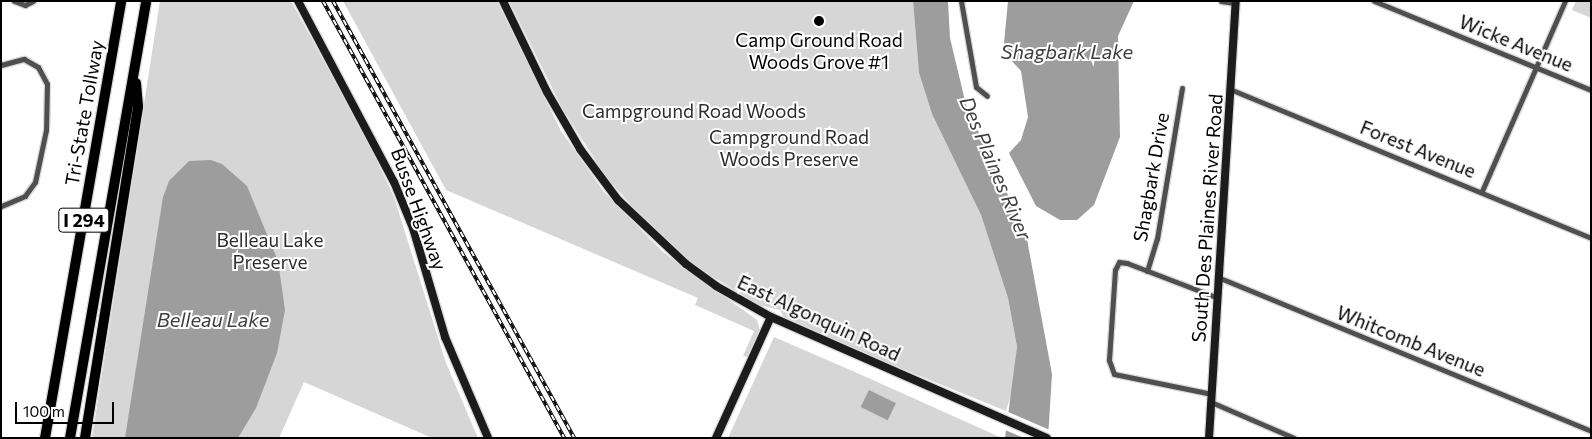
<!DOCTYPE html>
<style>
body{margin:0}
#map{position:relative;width:1592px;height:439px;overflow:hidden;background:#fff;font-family:Commissioner,sans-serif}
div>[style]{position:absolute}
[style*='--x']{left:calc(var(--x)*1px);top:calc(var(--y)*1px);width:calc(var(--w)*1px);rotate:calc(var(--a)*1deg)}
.green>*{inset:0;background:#d6d6d6}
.water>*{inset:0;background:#9d9d9d;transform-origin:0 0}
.pier>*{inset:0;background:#fff}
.roads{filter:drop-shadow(1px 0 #dbdbdb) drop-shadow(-1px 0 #dbdbdb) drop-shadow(0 1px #dbdbdb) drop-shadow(0 -1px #dbdbdb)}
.street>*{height:5px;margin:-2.5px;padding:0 2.5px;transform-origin:2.5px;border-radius:2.5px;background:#4f4f4f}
.secondary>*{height:8px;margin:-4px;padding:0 4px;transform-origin:4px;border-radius:4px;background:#1c1c1c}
.highway>*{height:10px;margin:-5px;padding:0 5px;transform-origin:5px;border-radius:5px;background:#000}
.rail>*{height:4px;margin-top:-2px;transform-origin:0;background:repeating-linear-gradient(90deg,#fff 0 5.5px,#000 0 11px);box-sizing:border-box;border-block:1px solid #000}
.dots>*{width:14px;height:14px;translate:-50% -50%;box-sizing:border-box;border:2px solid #fff;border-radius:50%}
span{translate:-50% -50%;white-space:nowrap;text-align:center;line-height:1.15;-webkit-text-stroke:4px #fff;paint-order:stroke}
.shield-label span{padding:1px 4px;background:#fff;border:1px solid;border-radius:4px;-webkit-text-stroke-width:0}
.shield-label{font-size:18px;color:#000;font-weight:700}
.poi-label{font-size:19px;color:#000}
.street-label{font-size:19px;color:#000}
.park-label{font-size:19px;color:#2d2d2d}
.water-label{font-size:20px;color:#3e3e3e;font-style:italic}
.frame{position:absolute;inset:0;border:2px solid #000;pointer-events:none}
.scale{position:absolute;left:15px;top:402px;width:99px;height:22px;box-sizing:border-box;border:2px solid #000;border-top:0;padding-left:6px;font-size:15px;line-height:18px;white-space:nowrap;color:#000;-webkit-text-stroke:4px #fff;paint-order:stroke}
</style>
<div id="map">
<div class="green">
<i style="clip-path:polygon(160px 1px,291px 1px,366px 138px,394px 197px,446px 363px,478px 438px,432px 438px,304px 382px,279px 438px,92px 438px)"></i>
<i style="clip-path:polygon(343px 1px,497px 1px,561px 131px,604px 192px,663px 252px,757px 320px,760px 330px,748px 357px,743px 356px,754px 331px,695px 305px,698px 298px,446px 190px)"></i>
<i style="clip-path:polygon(509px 1px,913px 1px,919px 73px,932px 114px,981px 215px,1008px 298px,1017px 347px,1014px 385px,1006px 411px,831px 340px,784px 318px,780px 310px,759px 305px,700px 269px,650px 226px,607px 178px,563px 110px)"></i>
<i style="clip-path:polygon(1576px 1px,1591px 1px,1591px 18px,1572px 10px)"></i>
<i style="clip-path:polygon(774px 337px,855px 372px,1002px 438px,728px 438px)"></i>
</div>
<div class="water">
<i style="clip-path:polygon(913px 1px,948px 1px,950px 38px,966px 105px,1026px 234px,1052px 374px,1048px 438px,1005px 438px,1017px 347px,1008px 298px,981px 215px,932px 114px,919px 73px)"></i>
<i style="clip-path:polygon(1008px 1px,1134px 1px,1118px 36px,1120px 137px,1094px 205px,1077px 220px,1060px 220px,1036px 206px,1009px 153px,1021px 140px,1028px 117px,1021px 71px,1009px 58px,1004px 43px)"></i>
<i style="clip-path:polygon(211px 160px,222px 164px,247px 186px,278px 261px,285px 310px,277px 353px,256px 408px,238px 438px,125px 438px,163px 197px,169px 181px,189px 161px)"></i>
<i style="left:869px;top:390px;width:30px;height:19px;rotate:26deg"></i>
</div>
<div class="pier">
<i style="clip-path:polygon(1006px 411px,1052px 431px,1051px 438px,1024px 438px,1005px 430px)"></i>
</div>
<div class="roads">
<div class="street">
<i style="--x:14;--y:1;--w:12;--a:20"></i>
<i style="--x:25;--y:5;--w:9;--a:-27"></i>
<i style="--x:961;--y:1;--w:87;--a:80.1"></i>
<i style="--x:976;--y:87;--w:14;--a:39"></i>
<i style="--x:1221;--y:1;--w:15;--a:8"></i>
<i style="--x:1374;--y:1;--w:235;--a:22.3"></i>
<i style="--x:1;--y:65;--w:24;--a:-15"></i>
<i style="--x:24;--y:59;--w:16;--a:30"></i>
<i style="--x:38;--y:67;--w:19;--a:62"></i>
<i style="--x:47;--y:84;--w:46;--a:91.2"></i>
<i style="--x:46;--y:130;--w:53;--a:101.9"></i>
<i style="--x:35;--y:182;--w:17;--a:126"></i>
<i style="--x:25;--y:196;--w:26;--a:157"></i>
<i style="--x:1232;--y:90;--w:388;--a:22.4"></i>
<i style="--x:1482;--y:191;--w:207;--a:-66.4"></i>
<i style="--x:1147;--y:271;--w:34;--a:-73"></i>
<i style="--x:1157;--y:239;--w:153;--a:-80.6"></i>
<i style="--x:1220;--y:278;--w:401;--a:22.4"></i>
<i style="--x:1212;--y:394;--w:100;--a:-168.5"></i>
<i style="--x:1114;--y:374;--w:15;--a:-110"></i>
<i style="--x:1109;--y:360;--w:90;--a:-86.2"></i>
<i style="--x:1115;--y:270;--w:9;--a:-63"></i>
<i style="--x:1119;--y:262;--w:8;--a:7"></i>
<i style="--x:1127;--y:263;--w:97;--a:21"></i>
<i style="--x:1211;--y:402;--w:90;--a:23.4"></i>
</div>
<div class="secondary">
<i style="--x:298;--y:1;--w:205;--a:62.1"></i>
<i style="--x:394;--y:182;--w:50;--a:67.6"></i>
<i style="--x:413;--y:228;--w:114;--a:73.6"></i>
<i style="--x:445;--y:337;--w:110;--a:66.9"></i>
<i style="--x:503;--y:1;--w:101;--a:64.2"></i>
<i style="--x:547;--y:92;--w:66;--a:59.9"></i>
<i style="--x:580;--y:149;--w:64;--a:53.3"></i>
<i style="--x:618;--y:200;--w:93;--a:43.3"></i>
<i style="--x:686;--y:264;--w:37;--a:36"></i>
<i style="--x:716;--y:286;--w:63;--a:29.4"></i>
<i style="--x:771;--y:317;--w:301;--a:23.7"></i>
<i style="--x:716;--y:438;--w:133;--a:-65.6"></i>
<i style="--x:1209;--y:438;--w:438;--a:-86.5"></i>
</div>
<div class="highway">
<i style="--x:45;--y:438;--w:444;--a:-80.1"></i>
<i style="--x:70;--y:438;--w:444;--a:-80.1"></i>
<i style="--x:85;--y:438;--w:336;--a:-80.9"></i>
<i style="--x:138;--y:106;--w:23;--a:-95"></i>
</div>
</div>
<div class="rail">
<i style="--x:323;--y:1;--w:499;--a:61.1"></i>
<i style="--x:333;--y:1;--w:499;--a:61.1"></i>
</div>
<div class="dots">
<i style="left:819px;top:21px;background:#000"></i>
</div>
<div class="shield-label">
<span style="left:84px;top:220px">I 294</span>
</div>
<div class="poi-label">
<span style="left:819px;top:51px">Camp Ground Road<br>Woods Grove #1</span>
</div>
<div class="street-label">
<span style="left:1516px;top:43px;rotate:22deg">Wicke Avenue</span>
<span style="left:84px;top:113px;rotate:-80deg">Tri-State Tollway</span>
<span style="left:1418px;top:149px;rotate:22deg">Forest Avenue</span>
<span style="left:1151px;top:177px;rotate:-80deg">Shagbark Drive</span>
<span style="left:419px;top:209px;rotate:70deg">Busse Highway</span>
<span style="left:1207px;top:218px;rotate:-86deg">South Des Plaines River Road</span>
<span style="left:819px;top:318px;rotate:25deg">East Algonquin Road</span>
<span style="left:1411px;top:341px;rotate:22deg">Whitcomb Avenue</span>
</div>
<div class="park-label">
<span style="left:694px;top:111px">Campground Road Woods</span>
<span style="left:789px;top:148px">Campground Road<br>Woods Preserve</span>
<span style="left:270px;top:251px">Belleau Lake<br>Preserve</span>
</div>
<div class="water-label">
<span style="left:1067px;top:51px">Shagbark Lake</span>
<span style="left:996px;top:168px;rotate:67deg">Des Plaines River</span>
<span style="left:213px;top:319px">Belleau Lake</span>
</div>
<div class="frame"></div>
<div class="scale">100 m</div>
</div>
